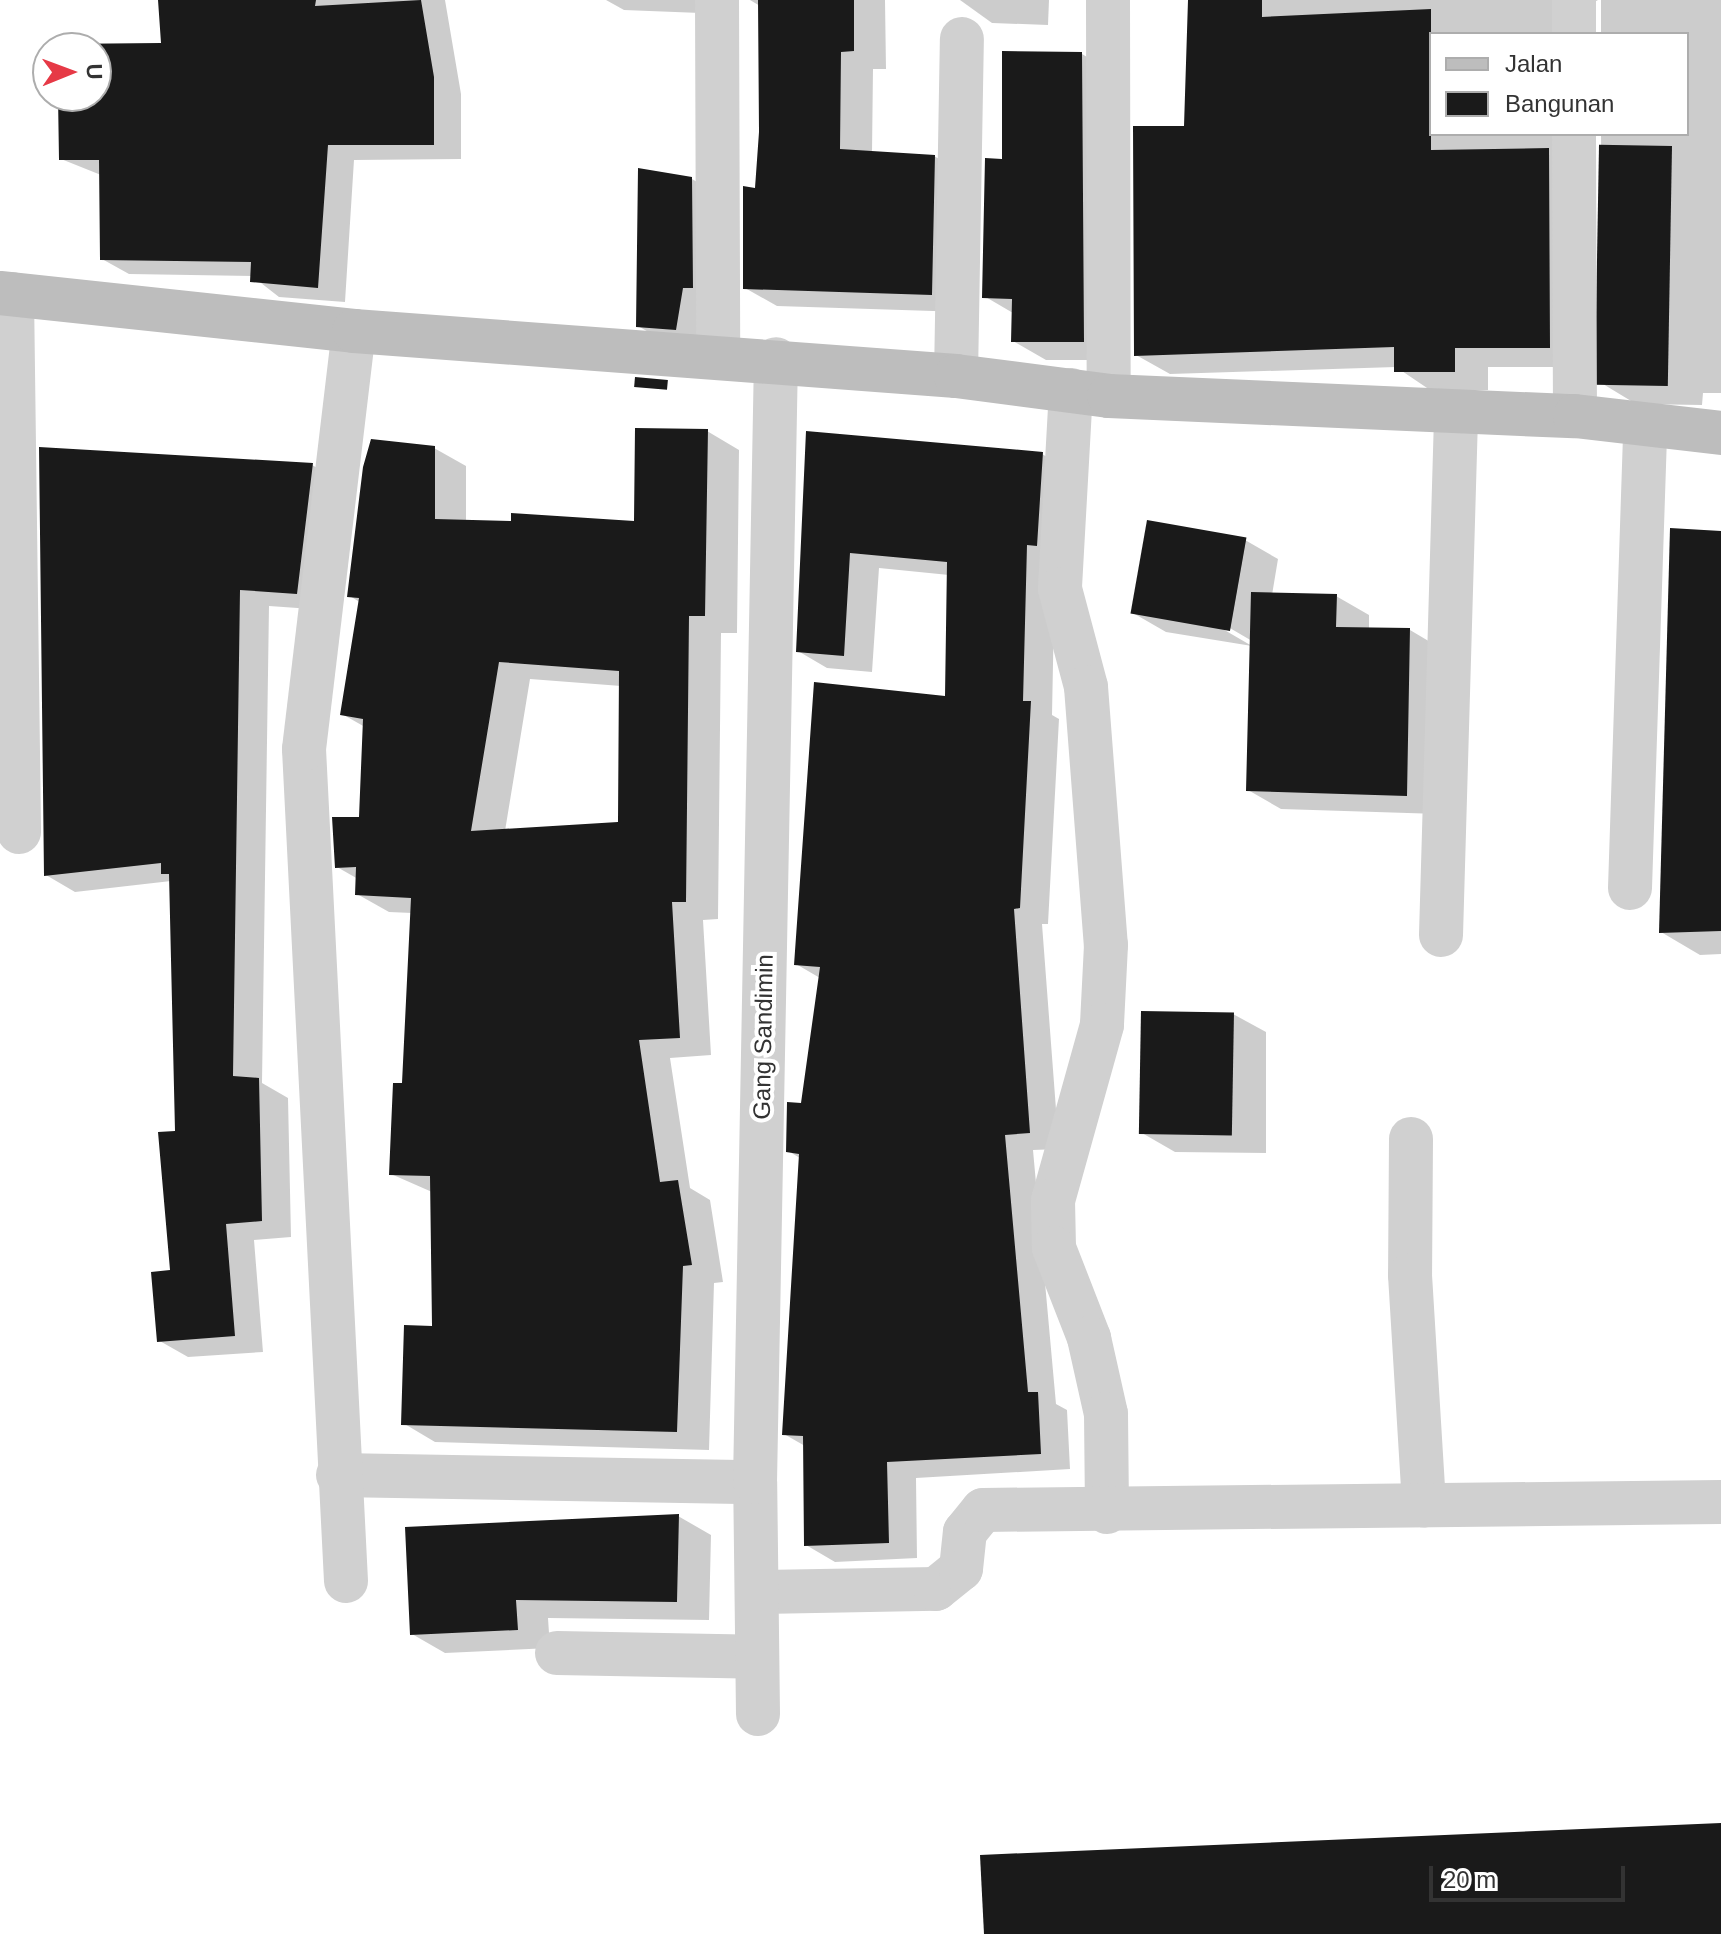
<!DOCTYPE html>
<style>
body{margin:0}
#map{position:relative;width:1721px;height:1934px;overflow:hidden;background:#fff;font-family:Helvetica,sans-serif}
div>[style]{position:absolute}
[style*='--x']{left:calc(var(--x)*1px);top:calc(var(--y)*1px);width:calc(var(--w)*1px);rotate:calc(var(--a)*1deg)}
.shadow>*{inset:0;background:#0003}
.building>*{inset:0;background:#1a1a1a;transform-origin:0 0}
.street>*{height:44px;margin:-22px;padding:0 22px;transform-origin:22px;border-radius:22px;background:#d0d0d0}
.secondary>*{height:44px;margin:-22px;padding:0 22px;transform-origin:22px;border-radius:22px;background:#bdbdbd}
span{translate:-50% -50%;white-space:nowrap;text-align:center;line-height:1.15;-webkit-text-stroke:8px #fff;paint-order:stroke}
.street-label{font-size:24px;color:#333}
.legend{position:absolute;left:1429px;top:32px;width:260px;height:104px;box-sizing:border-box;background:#fff;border:2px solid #adadad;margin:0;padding:10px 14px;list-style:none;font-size:24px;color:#333}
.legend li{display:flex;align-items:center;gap:16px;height:40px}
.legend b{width:40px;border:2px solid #adadad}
.north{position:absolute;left:32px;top:32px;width:80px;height:80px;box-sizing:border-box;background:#fff;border:2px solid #adadad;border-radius:50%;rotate:89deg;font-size:22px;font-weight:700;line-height:32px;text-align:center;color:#333}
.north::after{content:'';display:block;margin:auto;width:28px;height:36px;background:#e63946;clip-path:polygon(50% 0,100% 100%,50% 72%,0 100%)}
.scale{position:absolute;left:1429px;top:1866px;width:196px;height:36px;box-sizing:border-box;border:4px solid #333;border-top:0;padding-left:10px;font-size:24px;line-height:28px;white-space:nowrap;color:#333;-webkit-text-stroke:6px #fff;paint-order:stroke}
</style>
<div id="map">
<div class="shadow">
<i style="clip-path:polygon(160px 0,445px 0,461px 94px,461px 159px,354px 160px,345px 302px,279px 297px,252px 276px,129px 274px,102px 259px,101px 175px,61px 159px,60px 96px,96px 96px,96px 48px,60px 46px,163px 45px)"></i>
<i style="clip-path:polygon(606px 0,734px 0,726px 14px,624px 10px)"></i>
<i style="clip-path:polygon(750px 0,885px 0,886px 69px,873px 69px,872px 153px,934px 156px,967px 175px,964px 312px,777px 306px,745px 288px,761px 132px,760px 6px)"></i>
<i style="clip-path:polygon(960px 0,1049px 0,1048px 25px,992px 23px)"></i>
<i style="clip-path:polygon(1190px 0,1598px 0,1585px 7px,1584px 34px,1431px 34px,1431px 134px,1593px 134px,1583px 367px,1488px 367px,1488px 390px,1430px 390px,1396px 367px,1170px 374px,1136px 355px,1186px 128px)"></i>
<i style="clip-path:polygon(1601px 0,1721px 0,1721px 393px,1703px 393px,1702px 405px,1636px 404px,1603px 384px,1601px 134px,1687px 134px,1687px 34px,1601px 34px)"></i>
<i style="clip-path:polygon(1082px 54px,1114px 73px,1116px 360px,1046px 360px,1013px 341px,1013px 313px,984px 296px,1004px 161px)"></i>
<i style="clip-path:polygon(692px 179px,724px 198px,708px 347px,671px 345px,638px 326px)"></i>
<i style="clip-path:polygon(evenodd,707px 431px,739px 450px,737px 633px,721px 633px,718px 919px,703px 920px,711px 1055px,670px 1058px,690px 1188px,710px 1200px,723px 1282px,714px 1283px,709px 1450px,435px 1442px,403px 1423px,434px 1328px,432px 1192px,391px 1174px,404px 1086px,412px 913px,389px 912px,357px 894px,358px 879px,337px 867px,361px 819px,365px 727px,342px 714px,361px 603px,350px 596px,434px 448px,466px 466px,466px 522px,636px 524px,707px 431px,530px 679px,621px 686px,620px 824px,505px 831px,530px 679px)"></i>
<i style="clip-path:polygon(808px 433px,1042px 454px,1071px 471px,1055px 561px,1052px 715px,1059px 719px,1048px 924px,1042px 924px,1059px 1149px,1033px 1150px,1056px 1404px,1067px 1410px,1070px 1469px,916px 1478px,917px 1558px,835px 1562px,806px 1545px,805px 1446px,784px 1434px,800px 1158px,788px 1151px,802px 1105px,820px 978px,796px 964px,947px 699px,949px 575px,879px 568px,872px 672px,827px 668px,798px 651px)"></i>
<i style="clip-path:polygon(312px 465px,342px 482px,326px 610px,269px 606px,262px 1083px,288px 1098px,291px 1237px,254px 1240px,263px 1352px,188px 1357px,158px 1340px,172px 1272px,177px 1132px,171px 881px,75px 892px,46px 875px)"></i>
<i style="clip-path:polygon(1721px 533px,1721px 954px,1700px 955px,1661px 932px)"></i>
<i style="clip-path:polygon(evenodd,1245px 540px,1278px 559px,1272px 595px,1336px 596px,1369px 615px,1369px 629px,1410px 630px,1442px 649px,1439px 814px,1281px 809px,1248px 790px,1252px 646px,1166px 632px,1133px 613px,1245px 540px,1223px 624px,1252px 641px,1252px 646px,1221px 628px,1223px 624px)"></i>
<i style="clip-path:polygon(1233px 1014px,1266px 1032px,1266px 1153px,1175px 1152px,1142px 1133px)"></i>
<i style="clip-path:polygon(678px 1516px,711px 1535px,709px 1620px,548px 1618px,550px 1648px,445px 1653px,412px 1634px)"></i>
</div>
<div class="building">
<i style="clip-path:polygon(158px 0,316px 0,315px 6px,421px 0,434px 77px,434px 145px,328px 145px,318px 288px,250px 282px,251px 262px,100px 260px,99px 160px,59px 160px,58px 96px,96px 96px,96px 48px,58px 44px,161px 43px)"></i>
<i style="clip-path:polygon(758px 0,854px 0,854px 51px,841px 52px,840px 149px,935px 155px,932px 295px,743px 289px,743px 186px,755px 188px,759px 132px)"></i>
<i style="clip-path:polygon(1188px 0,1262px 0,1262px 17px,1431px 9px,1431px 150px,1549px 148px,1550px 348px,1455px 348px,1455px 372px,1394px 372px,1394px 347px,1134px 356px,1133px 126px,1184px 126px)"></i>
<i style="clip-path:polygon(1002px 51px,1082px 52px,1084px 342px,1011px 342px,1012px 299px,982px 298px,985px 158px,1002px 159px)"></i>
<i style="left:1672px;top:146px;width:240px;height:73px;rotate:91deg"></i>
<i style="clip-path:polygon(638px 168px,692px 177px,693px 288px,683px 288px,676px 330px,636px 327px)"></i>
<i style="left:635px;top:377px;width:33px;height:10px;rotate:5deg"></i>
<i style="clip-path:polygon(evenodd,635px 428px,708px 429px,705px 616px,689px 616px,686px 902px,672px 902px,680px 1038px,639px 1040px,660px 1182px,678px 1180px,692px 1265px,683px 1266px,677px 1432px,401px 1425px,404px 1325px,432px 1326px,430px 1176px,389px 1175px,393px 1083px,402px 1083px,411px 898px,355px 895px,356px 867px,335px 868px,332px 817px,359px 817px,363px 719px,340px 715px,359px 598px,347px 597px,363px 467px,371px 439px,435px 446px,435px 519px,511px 521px,511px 513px,634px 521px,635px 428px,499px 662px,619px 671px,618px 822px,471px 831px,499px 662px)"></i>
<i style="clip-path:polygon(806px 431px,1043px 452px,1037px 546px,1027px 545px,1023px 701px,1031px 701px,1020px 908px,1014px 909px,1030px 1133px,1005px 1135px,1028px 1392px,1038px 1392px,1041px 1454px,887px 1462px,889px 1543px,804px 1546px,803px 1436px,782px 1435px,799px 1154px,786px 1152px,787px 1102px,801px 1103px,820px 967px,794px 965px,814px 682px,945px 696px,947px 562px,850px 553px,844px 656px,796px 652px)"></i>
<i style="clip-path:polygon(39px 447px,313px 463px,297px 594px,240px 590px,233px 1076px,259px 1078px,262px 1221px,226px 1224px,235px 1336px,157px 1342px,151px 1272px,170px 1270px,158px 1132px,175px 1131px,169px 874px,161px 874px,161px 863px,44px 876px)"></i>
<i style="left:1147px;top:520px;width:101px;height:95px;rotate:10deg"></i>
<i style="clip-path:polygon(1670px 528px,1721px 531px,1721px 931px,1659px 933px)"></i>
<i style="clip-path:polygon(1251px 592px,1337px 594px,1336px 627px,1410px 628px,1407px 796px,1246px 791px)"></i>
<i style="left:1141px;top:1011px;width:93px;height:123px;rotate:1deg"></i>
<i style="clip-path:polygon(679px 1514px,677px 1602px,516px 1600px,518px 1630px,410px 1635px,405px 1527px)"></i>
<i style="clip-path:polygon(1721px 1823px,1721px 1934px,984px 1934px,980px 1855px)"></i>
</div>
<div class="street">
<i style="--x:717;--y:0;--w:354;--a:89.8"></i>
<i style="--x:1108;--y:0;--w:396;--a:89.9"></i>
<i style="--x:1574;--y:0;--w:34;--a:90"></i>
<i style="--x:1574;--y:134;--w:282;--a:89.8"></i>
<i style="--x:12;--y:294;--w:538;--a:89.25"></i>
<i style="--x:956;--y:376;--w:337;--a:-89"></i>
<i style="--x:1071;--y:390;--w:199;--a:93.2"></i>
<i style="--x:1060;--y:589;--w:101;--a:75.1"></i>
<i style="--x:1086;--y:687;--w:259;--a:85.6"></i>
<i style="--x:1106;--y:945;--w:80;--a:92.9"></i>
<i style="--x:1102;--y:1025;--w:182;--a:105.6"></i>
<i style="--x:1053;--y:1200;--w:48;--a:88.8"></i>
<i style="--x:1054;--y:1248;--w:97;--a:68.7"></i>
<i style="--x:1089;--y:1338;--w:78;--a:77.4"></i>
<i style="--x:1106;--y:1414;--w:98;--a:89.4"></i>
<i style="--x:1630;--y:888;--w:464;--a:-88.1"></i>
<i style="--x:1441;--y:935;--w:519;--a:-88.34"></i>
<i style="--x:1411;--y:1139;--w:136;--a:90.4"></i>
<i style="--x:1410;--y:1275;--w:231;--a:86.5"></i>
<i style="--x:338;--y:1475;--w:417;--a:1"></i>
<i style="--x:346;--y:1581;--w:833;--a:-92.89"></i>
<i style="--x:304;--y:749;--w:421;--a:-83.2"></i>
<i style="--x:757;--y:1592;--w:179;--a:-1"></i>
<i style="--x:936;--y:1589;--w:32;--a:-39"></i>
<i style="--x:961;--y:1569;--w:37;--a:-84"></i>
<i style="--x:965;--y:1532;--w:28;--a:-51"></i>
<i style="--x:983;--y:1510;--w:738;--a:-0.62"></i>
<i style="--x:557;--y:1653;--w:200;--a:1.1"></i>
<i style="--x:758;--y:1714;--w:232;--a:-90.7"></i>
<i style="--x:755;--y:1482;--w:1123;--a:-88.93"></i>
</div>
<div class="secondary">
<i style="--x:0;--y:293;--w:356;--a:6.1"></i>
<i style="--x:354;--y:331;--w:604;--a:4.27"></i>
<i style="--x:956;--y:376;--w:154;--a:7.4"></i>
<i style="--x:1109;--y:396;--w:466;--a:2.5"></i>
<i style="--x:1575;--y:416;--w:147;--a:6.6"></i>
</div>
<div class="street-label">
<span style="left:763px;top:1037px;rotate:-89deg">Gang Sandimin</span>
</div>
<ul class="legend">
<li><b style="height:10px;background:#bdbdbd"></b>Jalan</li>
<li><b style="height:22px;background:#1a1a1a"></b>Bangunan</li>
</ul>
<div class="north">U</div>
<div class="scale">20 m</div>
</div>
